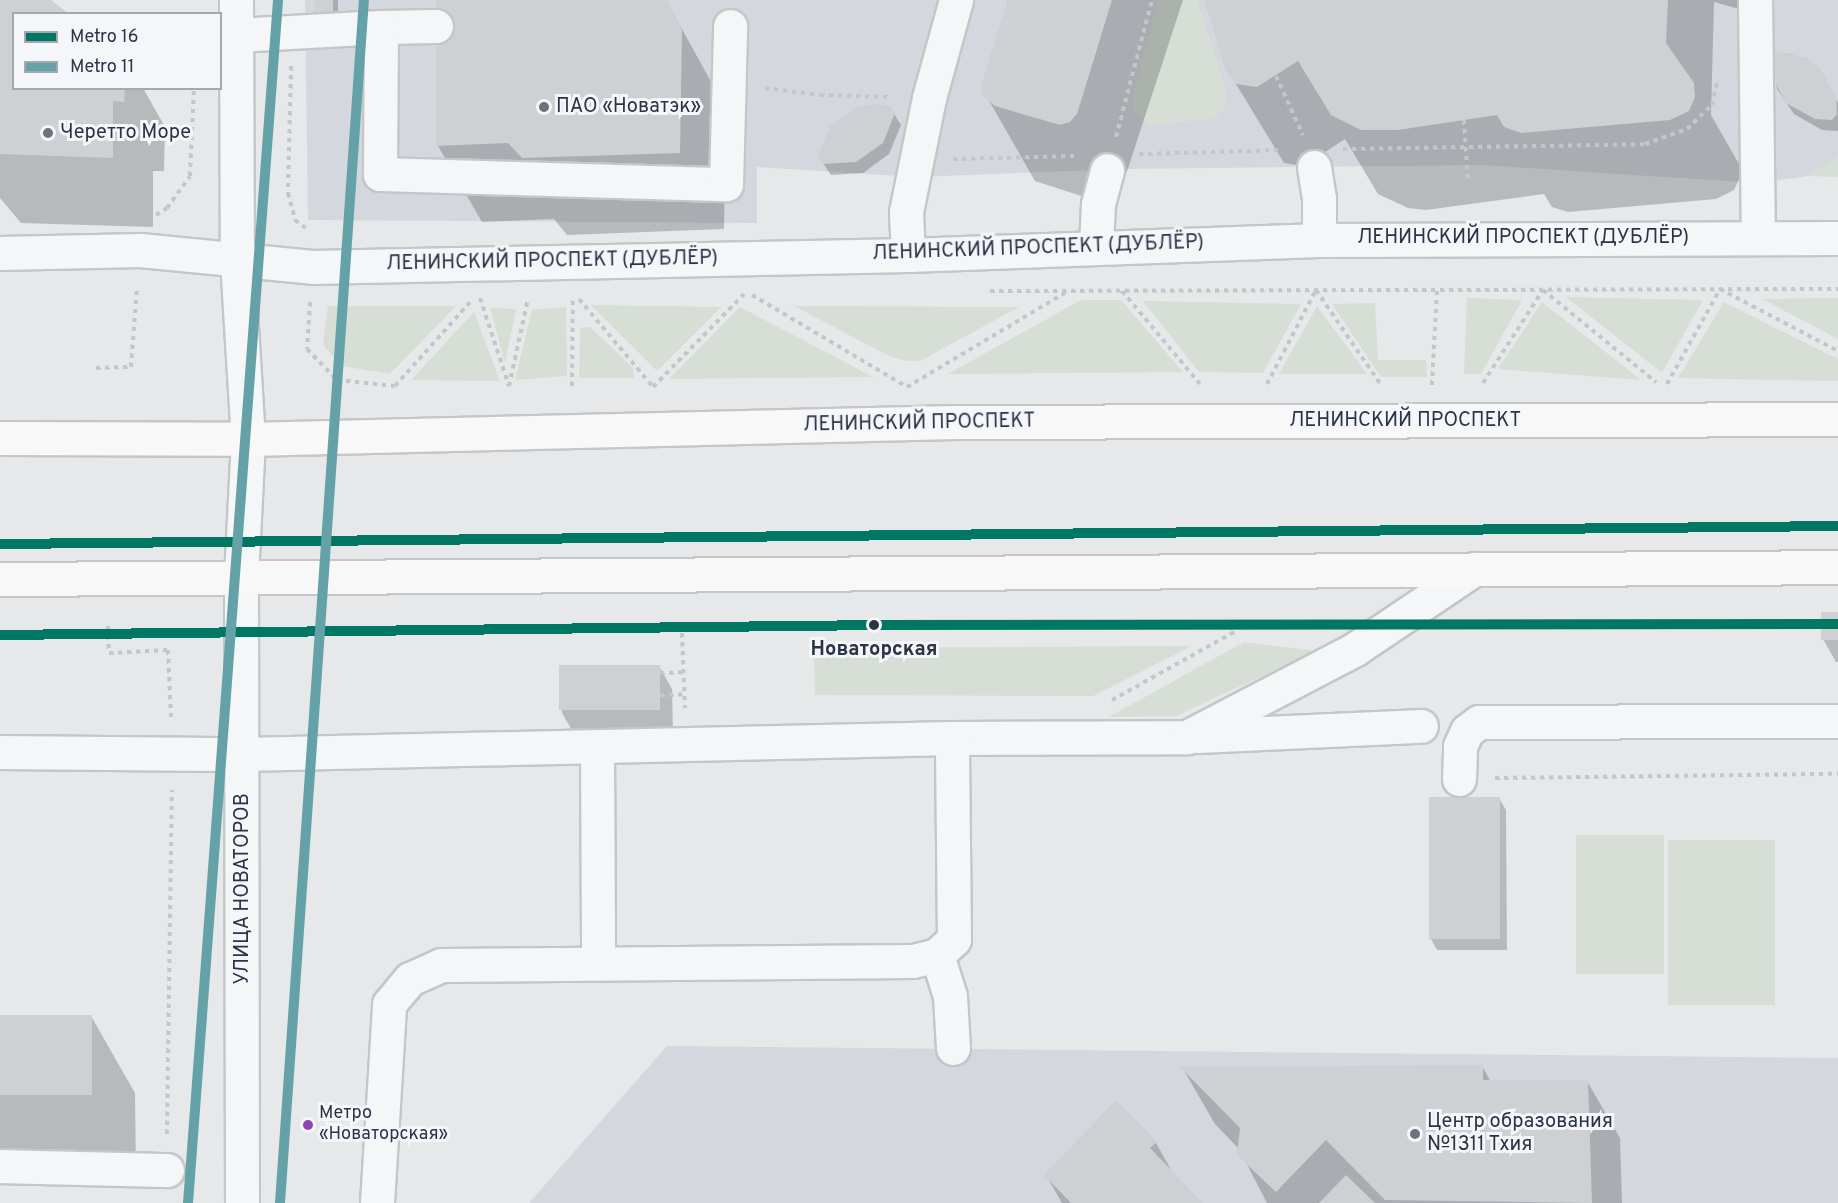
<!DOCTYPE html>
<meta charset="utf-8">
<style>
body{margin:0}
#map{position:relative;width:1838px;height:1203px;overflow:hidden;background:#e6e8ea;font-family:Overpass,sans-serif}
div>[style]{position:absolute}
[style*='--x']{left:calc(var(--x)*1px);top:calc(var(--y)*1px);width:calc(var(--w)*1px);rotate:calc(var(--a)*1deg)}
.built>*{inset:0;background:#d4d7dd}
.green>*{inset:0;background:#d6ded6;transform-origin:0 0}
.shadow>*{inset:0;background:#0003}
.building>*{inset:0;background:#ced0d3;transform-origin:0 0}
.path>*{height:4px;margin-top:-2px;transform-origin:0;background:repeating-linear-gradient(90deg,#c5c6ca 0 4.5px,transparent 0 9px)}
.roads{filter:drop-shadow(2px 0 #c4c6c8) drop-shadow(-2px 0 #c4c6c8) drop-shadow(0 2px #c4c6c8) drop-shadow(0 -2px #c4c6c8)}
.minor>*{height:33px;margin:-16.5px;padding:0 16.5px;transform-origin:16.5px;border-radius:16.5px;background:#f5f6f7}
.major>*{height:33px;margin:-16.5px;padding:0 16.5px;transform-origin:16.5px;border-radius:16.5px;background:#f8f8f8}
.metro-1>*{height:10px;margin:-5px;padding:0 5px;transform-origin:5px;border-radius:5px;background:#007763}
.metro-2>*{height:10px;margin:-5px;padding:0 5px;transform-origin:5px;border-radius:5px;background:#65a2a8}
.dots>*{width:16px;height:16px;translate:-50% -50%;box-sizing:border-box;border:3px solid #f4f6f9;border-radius:50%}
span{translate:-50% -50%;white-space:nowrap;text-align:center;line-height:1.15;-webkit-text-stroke:6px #f4f6f9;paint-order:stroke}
.bus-label{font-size:18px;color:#2b3445}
.left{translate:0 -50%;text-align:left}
.poi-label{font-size:20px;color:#2b3445}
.street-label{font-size:20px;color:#2b3445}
.stop-label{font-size:20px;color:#2b3445;font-weight:700}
.legend{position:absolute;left:12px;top:12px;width:210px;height:78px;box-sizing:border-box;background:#f4f6f9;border:2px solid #a4a8b1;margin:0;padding:8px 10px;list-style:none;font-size:18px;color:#2b3445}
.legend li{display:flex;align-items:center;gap:12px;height:30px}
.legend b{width:30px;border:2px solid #a4a8b1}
</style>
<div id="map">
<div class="built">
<i style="clip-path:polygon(305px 0,1838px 0,1838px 157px,1809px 176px,1757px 183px,1484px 165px,1122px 169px,915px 177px,757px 167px,757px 223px,308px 220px)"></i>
<i style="clip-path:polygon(667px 1046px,1838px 1058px,1838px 1203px,529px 1203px)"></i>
</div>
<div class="green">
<i style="clip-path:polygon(1158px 0,1197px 0,1226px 90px,1225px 107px,1214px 119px,1151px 125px,1134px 113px,1133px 97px)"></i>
<i style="clip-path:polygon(1838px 157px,1838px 177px,1809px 176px)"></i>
<i style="clip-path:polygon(1566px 297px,1703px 300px,1662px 373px)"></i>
<i style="clip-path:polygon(1467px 298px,1522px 300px,1481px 374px,1464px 374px)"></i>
<i style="clip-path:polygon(1838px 298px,1838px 339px,1762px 299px)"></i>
<i style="clip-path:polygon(1081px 300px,1121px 300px,1183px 372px,948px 374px)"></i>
<i style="clip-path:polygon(1143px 301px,1301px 304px,1263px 373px,1199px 372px)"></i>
<i style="clip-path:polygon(1542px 302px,1641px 380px,1498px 369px)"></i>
<i style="clip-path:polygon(1724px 302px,1838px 359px,1838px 381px,1678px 378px)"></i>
<i style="clip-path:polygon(1375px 303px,1378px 360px,1426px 360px,1427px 377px,1381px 377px,1332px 304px)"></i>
<i style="clip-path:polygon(591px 305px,721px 307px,657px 371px)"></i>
<i style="clip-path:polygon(328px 306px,456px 306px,390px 374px,342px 366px,323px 345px)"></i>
<i style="clip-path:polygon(794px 306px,1019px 307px,920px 361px,908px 361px,891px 357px)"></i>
<i style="clip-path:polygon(1317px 306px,1367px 374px,1279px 374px)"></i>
<i style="clip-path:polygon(566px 307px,567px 376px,515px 380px,532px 310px)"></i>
<i style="clip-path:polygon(740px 307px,873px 377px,669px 379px)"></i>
<i style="clip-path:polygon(490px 308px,516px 309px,505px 363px)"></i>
<i style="clip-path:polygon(474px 312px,500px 381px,411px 380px)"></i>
<i style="clip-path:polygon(590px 327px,633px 368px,634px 378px,579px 378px,580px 328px)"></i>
<i style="clip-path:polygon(1244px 642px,1316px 651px,1176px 716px,1109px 717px)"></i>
<i style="clip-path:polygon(1192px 646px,1093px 696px,815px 695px,814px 648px)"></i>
<i style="left:1576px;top:835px;width:88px;height:139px"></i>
<i style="left:1668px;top:840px;width:107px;height:165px"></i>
</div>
<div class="shadow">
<i style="clip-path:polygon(0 0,47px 0,14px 14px,14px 88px,143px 88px,165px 127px,164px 171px,153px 171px,153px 227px,21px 223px,0 198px)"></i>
<i style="clip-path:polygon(316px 0,338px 0,338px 24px,323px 24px,316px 13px)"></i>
<i style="clip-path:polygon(437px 0,666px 0,726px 109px,724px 229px,567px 235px,554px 219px,482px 222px,438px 146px)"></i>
<i style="clip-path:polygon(1008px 0,1183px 0,1118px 199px,1106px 204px,1035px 181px,983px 90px)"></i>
<i style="clip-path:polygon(1206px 0,1767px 0,1750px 12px,1714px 2px,1711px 115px,1739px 164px,1740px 177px,1734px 190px,1716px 199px,1568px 212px,1552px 207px,1544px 194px,1426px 210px,1408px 208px,1378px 194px,1345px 139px,1304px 166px,1284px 163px,1228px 71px)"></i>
<i style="clip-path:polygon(1775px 53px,1791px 54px,1819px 69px,1838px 103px,1838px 131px,1822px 130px,1794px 114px,1777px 89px,1770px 58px)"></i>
<i style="clip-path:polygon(894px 114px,901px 125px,889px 154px,863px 173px,831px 175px,819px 157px)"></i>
<i style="clip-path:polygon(1838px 614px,1838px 662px,1836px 662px,1823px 639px)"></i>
<i style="clip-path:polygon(659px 666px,672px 689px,673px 732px,574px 734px,561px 711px)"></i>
<i style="clip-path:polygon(1499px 798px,1506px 810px,1507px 950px,1437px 950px,1431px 939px)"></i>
<i style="clip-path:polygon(0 1016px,91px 1016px,135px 1093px,136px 1171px,0 1171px)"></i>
<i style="clip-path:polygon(1482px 1066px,1491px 1082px,1587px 1081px,1620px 1138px,1622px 1203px,1267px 1203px,1239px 1149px,1215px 1124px,1183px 1069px)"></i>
<i style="clip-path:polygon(1156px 1143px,1174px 1175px,1201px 1203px,1062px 1203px,1046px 1175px)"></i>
</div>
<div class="building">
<i style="clip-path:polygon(0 0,51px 0,69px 14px,14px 14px,14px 88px,125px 88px,124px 102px,113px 101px,113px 158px,0 154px)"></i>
<i style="left:314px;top:0;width:19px;height:13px"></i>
<i style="clip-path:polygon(436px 0,667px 0,682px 30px,680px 153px,522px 158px,508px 143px,436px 146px)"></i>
<i style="clip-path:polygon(1008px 0,1112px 0,1077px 114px,1070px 122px,1060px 125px,995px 106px,982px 95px,982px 82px)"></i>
<i style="clip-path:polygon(1204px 0,1668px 0,1666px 43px,1694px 83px,1695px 97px,1689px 111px,1670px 120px,1521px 133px,1504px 127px,1497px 115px,1398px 130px,1361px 130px,1331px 115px,1298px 61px,1257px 87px,1236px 84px,1226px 71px)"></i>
<i style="clip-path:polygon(1775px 51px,1807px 58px,1820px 68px,1836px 97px,1837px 114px,1832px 120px,1815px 119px,1786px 103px,1770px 74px,1768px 58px)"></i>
<i style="clip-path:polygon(874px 104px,890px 106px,895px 113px,883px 143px,856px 162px,823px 164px,818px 157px,830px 126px,857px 107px)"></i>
<i style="left:1821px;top:612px;width:17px;height:28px"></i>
<i style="left:660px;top:665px;width:45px;height:101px;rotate:90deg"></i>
<i style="left:1429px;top:797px;width:71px;height:142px"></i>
<i style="left:0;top:1015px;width:92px;height:80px"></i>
<i style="clip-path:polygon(1483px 1065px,1483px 1080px,1588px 1080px,1592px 1203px,1385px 1200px,1326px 1140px,1276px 1192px,1237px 1155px,1240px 1128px,1180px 1067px)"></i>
<i style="clip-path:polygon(1116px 1100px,1157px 1142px,1150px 1148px,1203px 1203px,1071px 1203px,1044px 1175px)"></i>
<i style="clip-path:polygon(1346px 1175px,1375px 1203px,1319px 1203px)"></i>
</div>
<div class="path">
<i style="--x:291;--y:66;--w:127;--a:91.4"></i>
<i style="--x:288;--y:193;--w:28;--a:75"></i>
<i style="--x:295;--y:220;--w:15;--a:37"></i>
<i style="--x:1276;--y:76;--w:65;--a:65.4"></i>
<i style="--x:765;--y:88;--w:55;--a:7.3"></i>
<i style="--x:820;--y:95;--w:72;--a:1.6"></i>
<i style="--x:1464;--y:120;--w:60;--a:86.2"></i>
<i style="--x:1116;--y:137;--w:142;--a:-75.3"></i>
<i style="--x:1343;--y:149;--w:302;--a:-0.9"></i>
<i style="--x:1645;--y:144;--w:45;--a:-19.7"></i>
<i style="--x:1687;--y:129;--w:35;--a:-44"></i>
<i style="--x:1712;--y:105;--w:25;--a:-78"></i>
<i style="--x:1139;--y:154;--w:143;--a:-1.6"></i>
<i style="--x:953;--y:159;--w:122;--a:-1.4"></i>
<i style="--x:156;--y:215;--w:13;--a:-32"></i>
<i style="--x:167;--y:208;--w:39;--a:-54"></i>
<i style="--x:190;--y:176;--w:88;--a:-87.4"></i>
<i style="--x:990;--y:291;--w:848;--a:-0.14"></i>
<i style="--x:1122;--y:291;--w:121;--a:50"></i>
<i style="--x:752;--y:295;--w:180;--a:30.7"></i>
<i style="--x:907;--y:387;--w:187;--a:-30.8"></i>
<i style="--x:480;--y:298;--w:93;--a:71.8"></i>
<i style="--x:579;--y:299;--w:115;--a:49.9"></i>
<i style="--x:653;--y:387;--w:130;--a:-45.6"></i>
<i style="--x:310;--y:302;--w:47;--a:93.7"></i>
<i style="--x:307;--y:349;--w:43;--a:45.9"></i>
<i style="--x:337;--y:380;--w:58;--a:5.9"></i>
<i style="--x:395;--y:386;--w:114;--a:-48.2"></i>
<i style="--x:96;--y:368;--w:35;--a:-2"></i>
<i style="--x:131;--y:367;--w:80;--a:-85.7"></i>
<i style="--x:1483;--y:383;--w:111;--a:-57.2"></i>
<i style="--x:1543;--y:290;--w:146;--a:39.2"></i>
<i style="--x:1267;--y:384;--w:106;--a:-62.5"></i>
<i style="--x:1316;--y:290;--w:115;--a:55.6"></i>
<i style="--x:1667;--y:384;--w:109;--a:-60.8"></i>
<i style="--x:1720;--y:289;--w:133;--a:27.7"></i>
<i style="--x:1432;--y:385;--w:95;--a:-87"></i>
<i style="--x:509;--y:386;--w:89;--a:-77.7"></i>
<i style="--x:572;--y:386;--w:90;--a:-89.4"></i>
<i style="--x:108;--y:626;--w:27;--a:88"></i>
<i style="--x:109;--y:653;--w:59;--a:-2.9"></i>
<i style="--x:168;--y:650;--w:67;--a:87.4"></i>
<i style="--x:682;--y:633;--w:75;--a:87.7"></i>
<i style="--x:660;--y:673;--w:24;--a:-2"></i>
<i style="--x:660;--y:695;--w:25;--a:-2"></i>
<i style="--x:1112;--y:700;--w:142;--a:-29.1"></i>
<i style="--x:1495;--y:778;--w:343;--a:-0.7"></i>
<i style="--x:167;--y:1134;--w:344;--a:-89.2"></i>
</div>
<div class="roads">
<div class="minor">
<i style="--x:236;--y:0;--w:260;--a:89.8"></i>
<i style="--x:237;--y:260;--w:179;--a:86.5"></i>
<i style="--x:248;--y:439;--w:137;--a:92.9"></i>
<i style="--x:241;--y:576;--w:627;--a:89.91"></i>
<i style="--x:1755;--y:0;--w:237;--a:89.3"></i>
<i style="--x:381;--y:27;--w:55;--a:-1"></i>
<i style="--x:236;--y:35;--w:145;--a:-3.2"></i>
<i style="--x:381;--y:27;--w:147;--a:90.4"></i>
<i style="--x:380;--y:174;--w:346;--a:1.7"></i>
<i style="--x:726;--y:184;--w:158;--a:-88.5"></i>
<i style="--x:1314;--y:167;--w:31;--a:81"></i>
<i style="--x:1319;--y:198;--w:42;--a:90"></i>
<i style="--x:1096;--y:246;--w:42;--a:-87.3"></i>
<i style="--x:1098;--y:204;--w:35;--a:-75"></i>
<i style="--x:0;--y:253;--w:140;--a:-1.2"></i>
<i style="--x:140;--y:250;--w:173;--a:5.6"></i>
<i style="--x:312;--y:267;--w:596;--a:-1.15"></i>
<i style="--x:908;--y:255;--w:411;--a:-2.1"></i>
<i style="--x:1319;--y:240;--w:519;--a:-0.22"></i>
<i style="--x:908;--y:255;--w:43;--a:-92.7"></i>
<i style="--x:906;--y:212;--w:116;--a:-78.6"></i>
<i style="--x:929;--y:98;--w:102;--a:-74.6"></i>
<i style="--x:1198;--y:736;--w:223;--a:-2.6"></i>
<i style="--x:597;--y:748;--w:213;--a:89.7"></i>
<i style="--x:0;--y:752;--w:244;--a:0.5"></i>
<i style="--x:244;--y:754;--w:708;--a:-1.29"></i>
<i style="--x:952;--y:738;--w:235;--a:-0.2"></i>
<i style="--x:1187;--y:737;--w:190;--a:-27.6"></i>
<i style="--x:1355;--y:649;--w:143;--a:-33.9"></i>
<i style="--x:1459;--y:779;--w:33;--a:-88"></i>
<i style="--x:1460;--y:746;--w:17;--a:-65"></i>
<i style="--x:1467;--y:731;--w:15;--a:-37"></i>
<i style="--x:1479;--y:722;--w:359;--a:-0.2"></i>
<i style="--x:937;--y:955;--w:43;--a:72.4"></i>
<i style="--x:950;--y:996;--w:52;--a:86.7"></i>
<i style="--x:0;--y:1166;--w:167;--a:1.4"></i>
<i style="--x:377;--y:1203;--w:199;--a:-86.5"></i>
<i style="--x:389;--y:1004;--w:33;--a:-50"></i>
<i style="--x:410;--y:979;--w:34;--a:-24"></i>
<i style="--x:441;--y:965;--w:472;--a:-0.5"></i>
<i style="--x:913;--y:961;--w:25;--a:-14"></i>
<i style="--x:937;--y:955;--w:23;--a:-43"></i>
<i style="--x:954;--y:939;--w:201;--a:-90.6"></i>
</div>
<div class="major">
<i style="--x:0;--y:438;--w:248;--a:0.2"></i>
<i style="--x:248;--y:439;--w:707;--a:-1.38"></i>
<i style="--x:955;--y:422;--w:883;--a:-0.19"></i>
<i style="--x:0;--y:579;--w:1838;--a:-0.37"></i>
</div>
</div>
<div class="metro-1">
<i style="--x:0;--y:544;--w:1838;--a:-0.56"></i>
<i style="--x:0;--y:635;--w:876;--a:-0.65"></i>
<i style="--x:876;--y:625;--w:962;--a:-0.06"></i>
</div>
<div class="metro-2">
<i style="--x:188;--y:1203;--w:1206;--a:-85.72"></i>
<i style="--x:280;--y:1203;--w:1206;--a:-86.01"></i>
</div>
<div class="dots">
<i style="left:544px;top:107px;background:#6c737f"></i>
<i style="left:48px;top:133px;background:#6c737f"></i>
<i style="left:874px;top:625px;background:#2b3445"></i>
<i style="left:308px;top:1125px;background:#8e44ad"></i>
<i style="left:1415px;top:1134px;background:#6c737f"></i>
</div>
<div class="bus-label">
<span class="left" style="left:319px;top:1125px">Метро<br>«Новаторская»</span>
</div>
<div class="poi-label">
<span class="left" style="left:556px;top:107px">ПАО «Новатэк»</span>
<span class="left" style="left:60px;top:133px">Черетто Море</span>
<span class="left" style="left:1427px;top:1134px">Центр образования<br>№1311 Тхия</span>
</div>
<div class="street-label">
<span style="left:1523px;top:238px">ЛЕНИНСКИЙ ПРОСПЕКТ (ДУБЛЁР)</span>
<span style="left:1038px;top:249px;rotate:-2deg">ЛЕНИНСКИЙ ПРОСПЕКТ (ДУБЛЁР)</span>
<span style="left:552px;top:262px;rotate:-1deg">ЛЕНИНСКИЙ ПРОСПЕКТ (ДУБЛЁР)</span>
<span style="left:1405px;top:421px">ЛЕНИНСКИЙ ПРОСПЕКТ</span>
<span style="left:919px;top:424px;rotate:-1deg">ЛЕНИНСКИЙ ПРОСПЕКТ</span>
<span style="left:243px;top:889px;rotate:-90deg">УЛИЦА НОВАТОРОВ</span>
</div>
<div class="stop-label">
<span style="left:874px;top:650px">Новаторская</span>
</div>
<ul class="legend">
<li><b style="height:8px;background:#007763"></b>Metro 16</li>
<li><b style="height:8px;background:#65a2a8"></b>Metro 11</li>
</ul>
</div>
